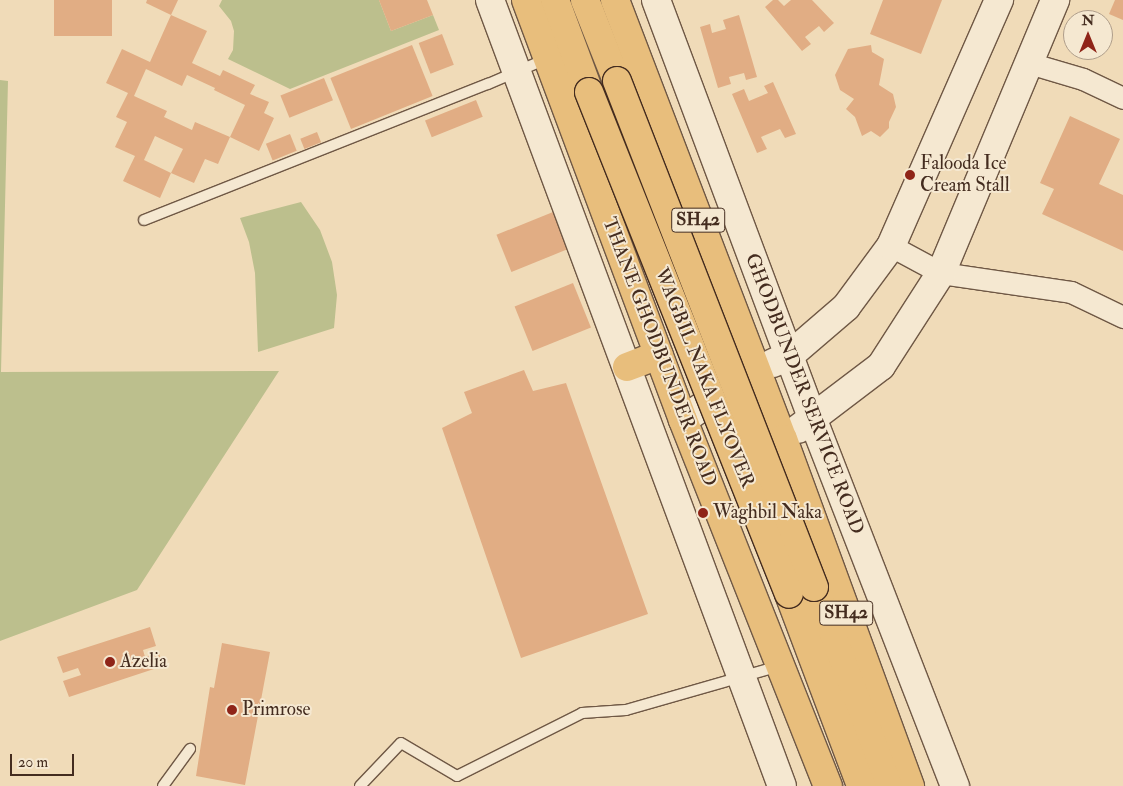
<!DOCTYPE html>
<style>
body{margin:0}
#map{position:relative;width:1123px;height:786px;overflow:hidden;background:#f0dbb8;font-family:"IM FELL Double Pica",serif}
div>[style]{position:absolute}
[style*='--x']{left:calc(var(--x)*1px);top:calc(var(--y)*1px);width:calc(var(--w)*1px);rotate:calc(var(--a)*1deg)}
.green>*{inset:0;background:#bcbf8d}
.building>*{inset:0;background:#e1ad84;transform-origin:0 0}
.roads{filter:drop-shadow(1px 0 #6f5845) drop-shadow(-1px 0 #6f5845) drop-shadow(0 1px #6f5845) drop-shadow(0 -1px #6f5845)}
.lane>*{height:10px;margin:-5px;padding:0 5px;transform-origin:5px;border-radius:5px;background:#f5e8d1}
.street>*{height:21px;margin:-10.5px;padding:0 10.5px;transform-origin:10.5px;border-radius:10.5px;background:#f5e8d1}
.secondary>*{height:28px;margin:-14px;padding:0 14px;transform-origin:14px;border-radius:14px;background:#f5e8d1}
.primary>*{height:28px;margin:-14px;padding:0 14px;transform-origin:14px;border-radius:14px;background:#e8be7c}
.bridges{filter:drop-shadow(1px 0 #442c1f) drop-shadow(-1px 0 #442c1f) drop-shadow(0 1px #442c1f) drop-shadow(0 -1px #442c1f)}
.primary-bridge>*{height:28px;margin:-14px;padding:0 14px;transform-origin:14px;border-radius:14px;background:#e8be7c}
.dots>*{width:14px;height:14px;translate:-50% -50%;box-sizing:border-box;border:2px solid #f5e8d1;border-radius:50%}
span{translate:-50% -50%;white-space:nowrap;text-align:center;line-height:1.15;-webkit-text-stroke:4px #f5e8d1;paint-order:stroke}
.shield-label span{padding:1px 4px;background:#f5e8d1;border:1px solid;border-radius:4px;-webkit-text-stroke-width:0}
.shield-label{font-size:18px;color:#442c1f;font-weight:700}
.poi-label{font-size:19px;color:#442c1f}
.left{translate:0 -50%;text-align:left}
.street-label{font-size:19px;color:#442c1f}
.north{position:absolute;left:1063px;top:10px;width:50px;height:50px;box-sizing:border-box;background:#f5e8d1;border:1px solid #ae9d8a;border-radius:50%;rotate:0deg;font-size:14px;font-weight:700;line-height:20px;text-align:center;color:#442c1f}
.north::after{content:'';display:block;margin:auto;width:18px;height:22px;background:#8f2418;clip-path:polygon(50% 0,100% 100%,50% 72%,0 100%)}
.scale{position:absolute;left:10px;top:754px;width:64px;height:22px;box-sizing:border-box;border:2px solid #442c1f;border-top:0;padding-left:6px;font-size:15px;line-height:18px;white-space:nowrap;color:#442c1f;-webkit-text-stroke:4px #f5e8d1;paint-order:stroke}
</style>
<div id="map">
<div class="green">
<i style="clip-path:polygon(222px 0,379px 0,391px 31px,433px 15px,439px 30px,290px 89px,228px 59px,233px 50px,234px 31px,231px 21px,219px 6px)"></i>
<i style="clip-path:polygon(0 80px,8px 81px,1px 372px,279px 371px,137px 590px,0 641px)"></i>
<i style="clip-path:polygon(301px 202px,320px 230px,332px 262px,337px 295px,334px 328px,258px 352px,255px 273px,249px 242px,240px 218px)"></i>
</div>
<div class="building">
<i style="left:54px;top:0;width:58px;height:36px"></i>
<i style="clip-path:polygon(147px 0,178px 0,171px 15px,146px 3px)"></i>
<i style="clip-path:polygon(379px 0,427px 0,433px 15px,391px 31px)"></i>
<i style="clip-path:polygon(773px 0,778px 0,784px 6px,791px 0,812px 0,834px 23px,824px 32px,819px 26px,805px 37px,811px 44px,802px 51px,765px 7px)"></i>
<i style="clip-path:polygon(883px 0,942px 0,921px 54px,870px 34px)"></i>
<i style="clip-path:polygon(1115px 0,1123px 0,1123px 20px,1109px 14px)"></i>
<i style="clip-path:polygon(171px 15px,207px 31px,192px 63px,220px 76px,223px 70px,255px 85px,250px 94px,269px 102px,264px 113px,274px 118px,259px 151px,230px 137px,245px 105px,214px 90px,215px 88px,187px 75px,182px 86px,146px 69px,134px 96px,167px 111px,164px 117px,192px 130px,195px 122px,230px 137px,218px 164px,205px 159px,194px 183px,171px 173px,183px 149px,155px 136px,144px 160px,171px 173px,160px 198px,123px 181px,135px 156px,115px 147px,127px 122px,116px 117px,128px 93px,106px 83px,122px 49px,150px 62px)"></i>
<i style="clip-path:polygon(739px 15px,757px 77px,746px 80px,744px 73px,729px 77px,731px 84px,718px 88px,700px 27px,710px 24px,712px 33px,726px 29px,723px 20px)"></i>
<i style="left:442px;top:34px;width:33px;height:25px;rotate:69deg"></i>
<i style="left:412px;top:45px;width:55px;height:88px;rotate:68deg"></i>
<i style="clip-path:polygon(871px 45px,872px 52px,884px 59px,879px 85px,893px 94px,896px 107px,889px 122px,889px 128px,880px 137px,871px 131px,862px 136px,855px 117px,846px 109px,854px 99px,840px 90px,835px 75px,848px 49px)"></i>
<i style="left:324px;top:78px;width:24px;height:47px;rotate:68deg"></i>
<i style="clip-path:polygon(773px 82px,796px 134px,785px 138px,780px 129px,761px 137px,767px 149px,757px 153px,732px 94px,744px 89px,749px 101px,768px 93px,764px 86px)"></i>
<i style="left:476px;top:100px;width:18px;height:55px;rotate:68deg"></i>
<i style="clip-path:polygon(1070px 116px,1120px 139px,1099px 184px,1123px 195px,1123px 251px,1042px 214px,1054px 189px,1040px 183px)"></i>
<i style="left:317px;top:132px;width:11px;height:18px;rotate:68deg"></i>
<i style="left:290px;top:134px;width:18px;height:26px;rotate:68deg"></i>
<i style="left:553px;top:212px;width:40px;height:61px;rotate:68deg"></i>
<i style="left:573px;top:283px;width:48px;height:63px;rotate:68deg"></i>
<i style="clip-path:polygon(524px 370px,533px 391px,566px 383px,648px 614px,521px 658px,442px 428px,472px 413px,464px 392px)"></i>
<i style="clip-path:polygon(150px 627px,156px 646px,143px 650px,145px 657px,159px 653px,163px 666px,69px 697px,63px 681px,81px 675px,78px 668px,63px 673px,57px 657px)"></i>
<i style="clip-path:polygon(222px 643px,270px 652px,245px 785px,196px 776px,210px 687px,214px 688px)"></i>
</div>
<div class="roads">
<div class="lane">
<i style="--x:144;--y:220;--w:370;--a:-21.6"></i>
<i style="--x:488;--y:84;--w:63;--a:-23.3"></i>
<i style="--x:163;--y:786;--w:46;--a:-53.9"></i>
<i style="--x:360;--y:786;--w:59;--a:-46.4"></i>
<i style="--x:401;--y:743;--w:65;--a:30.5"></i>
<i style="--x:457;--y:776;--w:140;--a:-26.7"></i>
<i style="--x:582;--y:713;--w:44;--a:-3.9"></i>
<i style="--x:626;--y:710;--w:159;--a:-16"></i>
</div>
<div class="street">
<i style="--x:1029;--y:63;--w:56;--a:16.5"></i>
<i style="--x:1083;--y:79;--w:44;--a:25.4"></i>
<i style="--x:891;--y:246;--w:57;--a:28.4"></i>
<i style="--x:941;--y:273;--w:131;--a:8.3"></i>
<i style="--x:1071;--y:292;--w:58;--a:25.7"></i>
</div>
<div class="secondary">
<i style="--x:490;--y:0;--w:838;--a:69.62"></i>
<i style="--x:656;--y:0;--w:448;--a:69.5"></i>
<i style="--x:813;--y:420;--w:393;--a:68.8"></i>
<i style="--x:773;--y:363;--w:17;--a:-24"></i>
<i style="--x:789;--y:356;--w:75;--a:-40.7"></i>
<i style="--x:846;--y:307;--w:76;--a:-53.6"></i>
<i style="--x:891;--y:246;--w:269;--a:-66.3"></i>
<i style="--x:683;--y:420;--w:58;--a:-34.5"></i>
<i style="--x:798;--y:429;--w:104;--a:-37.2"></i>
<i style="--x:881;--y:366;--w:111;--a:-57.2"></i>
<i style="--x:941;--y:273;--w:296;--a:-67.3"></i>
</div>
<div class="primary">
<i style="--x:526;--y:0;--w:448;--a:69.5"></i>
<i style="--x:683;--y:420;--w:394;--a:68.4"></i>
<i style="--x:555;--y:0;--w:98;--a:69.7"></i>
<i style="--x:585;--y:0;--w:87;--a:68.4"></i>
<i style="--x:615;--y:0;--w:470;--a:69.1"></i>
<i style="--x:783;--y:439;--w:370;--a:69.9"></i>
<i style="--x:627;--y:367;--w:34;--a:-21"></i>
<i style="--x:814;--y:587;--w:212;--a:69.6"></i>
<i style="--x:789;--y:594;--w:205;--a:69.4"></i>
</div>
</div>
<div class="bridges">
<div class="primary-bridge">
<i style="--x:617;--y:81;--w:543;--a:68.73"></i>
<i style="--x:589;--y:92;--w:540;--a:68.28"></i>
</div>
</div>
<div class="dots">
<i style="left:910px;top:175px;background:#8f2418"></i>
<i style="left:703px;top:513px;background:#8f2418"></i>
<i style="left:110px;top:662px;background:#8f2418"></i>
<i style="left:232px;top:710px;background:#8f2418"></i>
</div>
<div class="shield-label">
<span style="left:698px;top:220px">SH42</span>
<span style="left:846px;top:613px">SH42</span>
</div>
<div class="poi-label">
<span class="left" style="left:920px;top:175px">Falooda Ice<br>Cream Stall</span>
<span class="left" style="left:713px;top:513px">Waghbil Naka</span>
<span class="left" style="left:120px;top:662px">Azelia</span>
<span class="left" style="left:242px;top:710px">Primrose</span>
</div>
<div class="street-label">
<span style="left:659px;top:352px;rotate:69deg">THANE GHODBUNDER ROAD</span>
<span style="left:704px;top:378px;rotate:68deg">WAGBIL NAKA FLYOVER</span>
<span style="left:804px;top:394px;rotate:69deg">GHODBUNDER SERVICE ROAD</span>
</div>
<div class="north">N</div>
<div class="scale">20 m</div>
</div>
